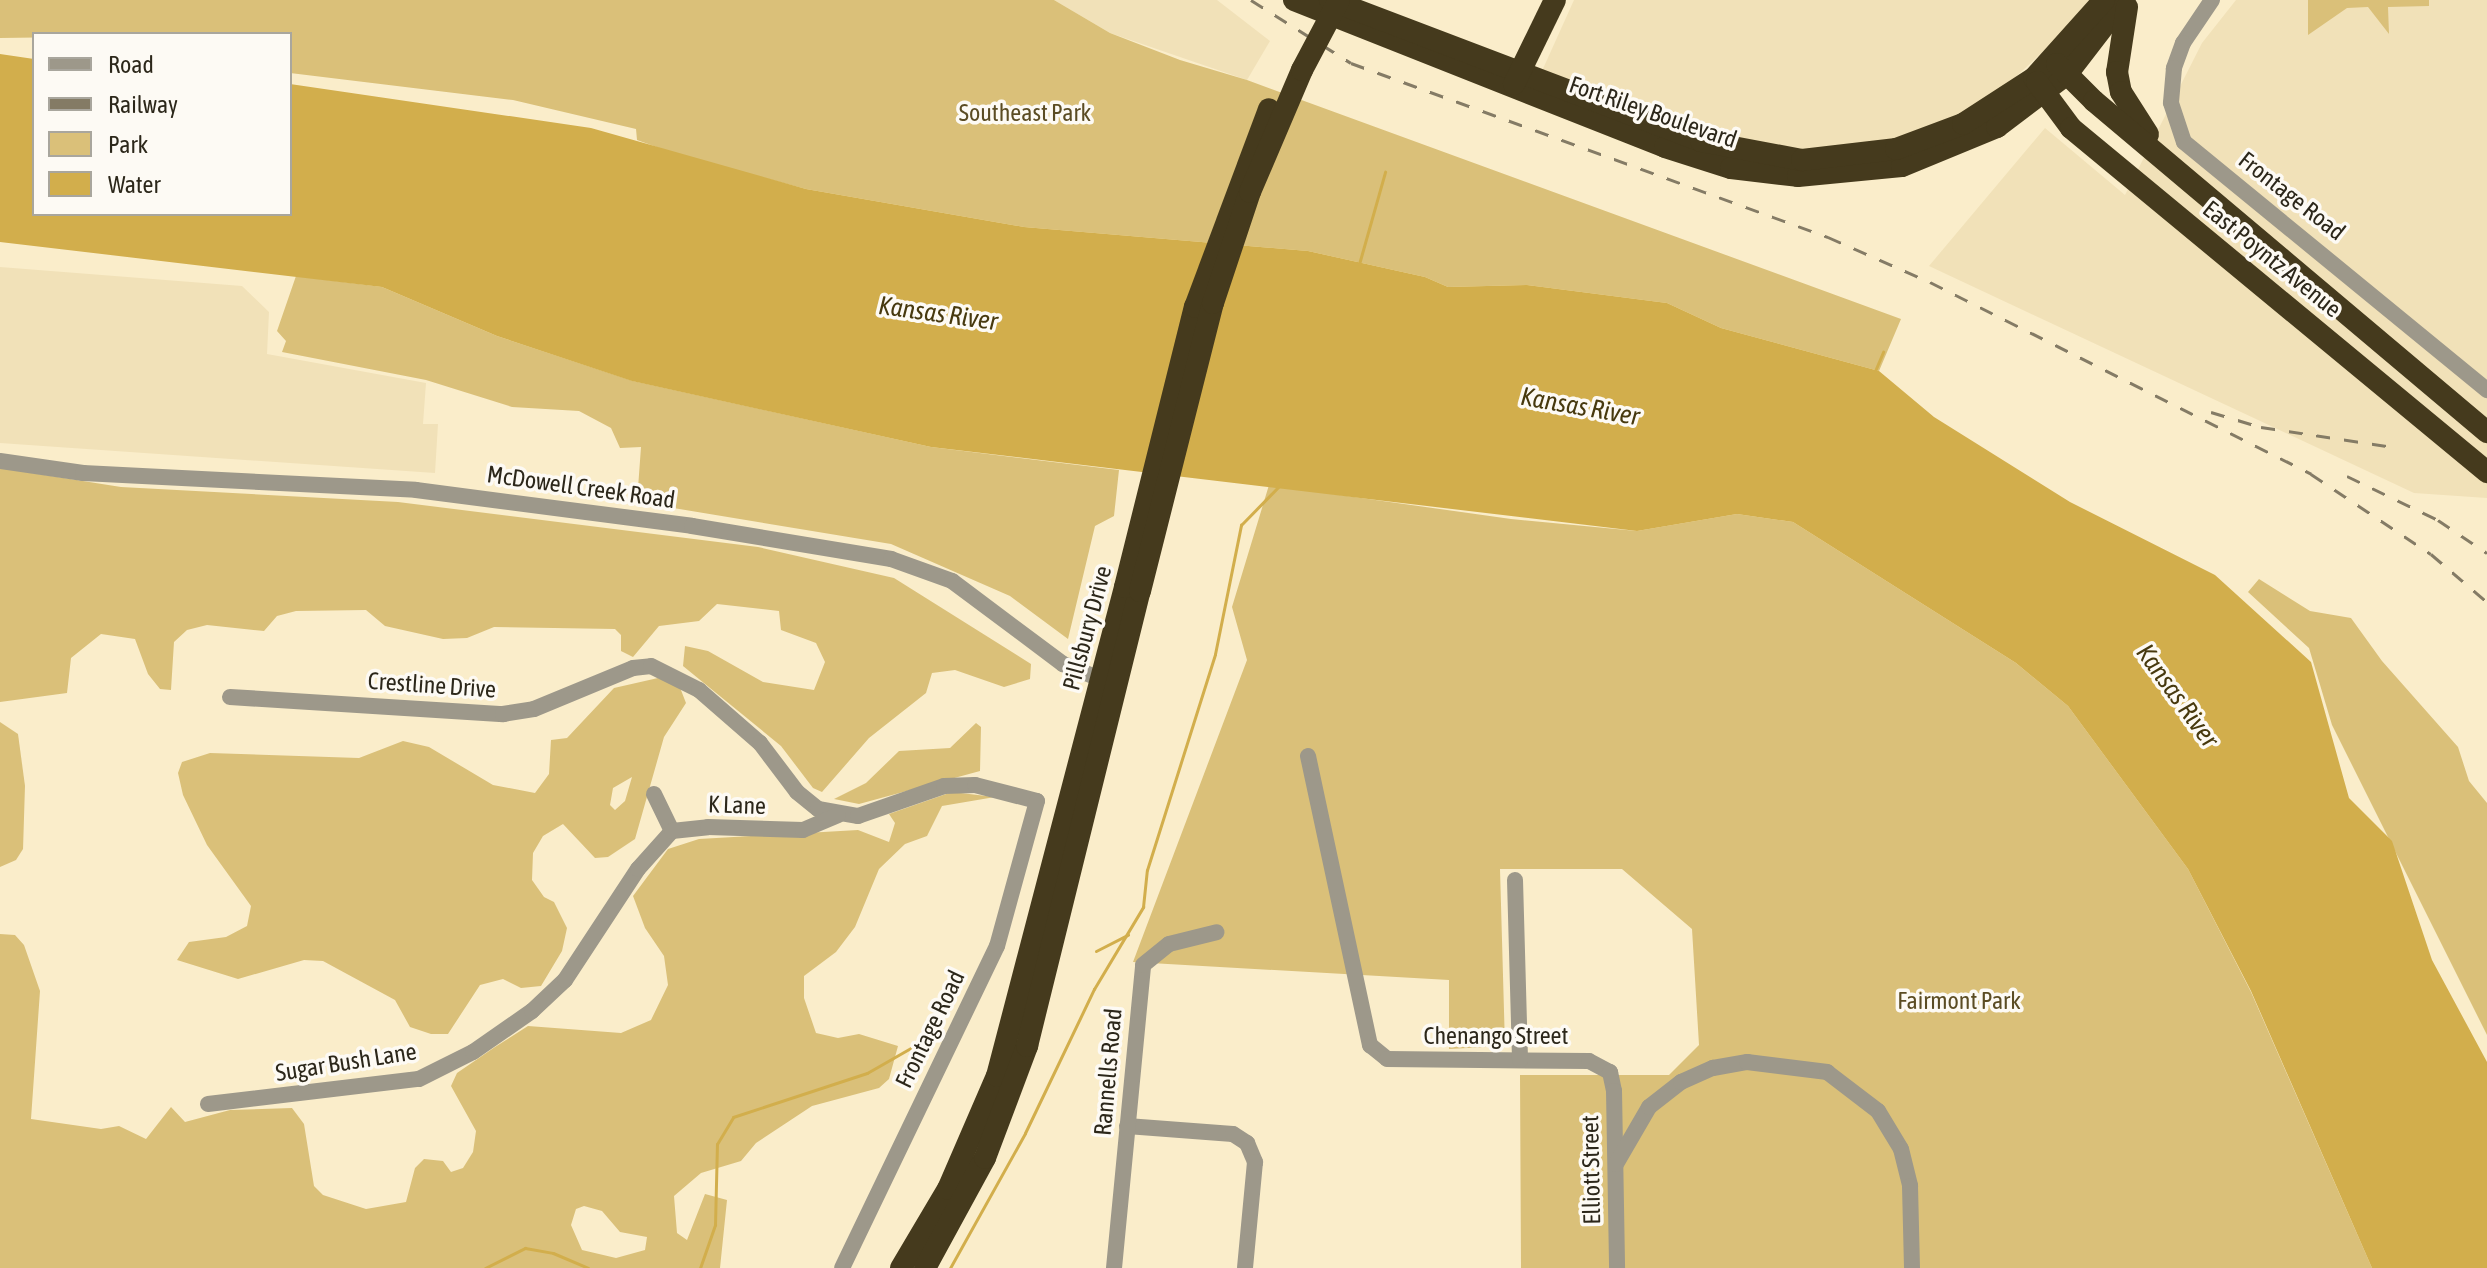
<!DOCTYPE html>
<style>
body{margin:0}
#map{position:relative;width:2487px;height:1268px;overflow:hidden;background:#faedca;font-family:"Asap Condensed",sans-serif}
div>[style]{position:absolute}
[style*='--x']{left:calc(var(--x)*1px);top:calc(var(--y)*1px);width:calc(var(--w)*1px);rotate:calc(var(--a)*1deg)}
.built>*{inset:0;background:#f1e1b8}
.green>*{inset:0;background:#dac079}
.water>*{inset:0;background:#d2ae4c}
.stream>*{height:3px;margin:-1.5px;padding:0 1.5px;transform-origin:1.5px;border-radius:1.5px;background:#d2ae4c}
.minor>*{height:16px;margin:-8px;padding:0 8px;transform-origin:8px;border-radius:8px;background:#9d988a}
.highway>*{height:22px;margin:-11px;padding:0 11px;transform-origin:11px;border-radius:11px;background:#453a1d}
.rail>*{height:3px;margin-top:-1.5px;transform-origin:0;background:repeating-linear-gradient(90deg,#847b65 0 14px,transparent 0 28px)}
.highway-bridge>*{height:22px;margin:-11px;padding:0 11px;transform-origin:11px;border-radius:11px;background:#453a1d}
span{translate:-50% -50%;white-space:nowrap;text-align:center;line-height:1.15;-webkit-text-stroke:7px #fdfaf4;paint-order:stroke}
.street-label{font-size:24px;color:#2c271a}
.park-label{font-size:24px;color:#5b4c23}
.water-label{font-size:26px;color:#47390e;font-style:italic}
.legend{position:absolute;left:32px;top:32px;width:260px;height:184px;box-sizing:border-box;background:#fdfaf4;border:2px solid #a9a69d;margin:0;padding:10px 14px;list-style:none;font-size:24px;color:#2c271a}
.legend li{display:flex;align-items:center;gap:16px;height:40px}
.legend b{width:40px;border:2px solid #a9a69d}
</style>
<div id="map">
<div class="built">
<i style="clip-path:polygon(1054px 0,1217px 0,1270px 41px,1247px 80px,1110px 33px)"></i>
<i style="clip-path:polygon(1574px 0,2089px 0,2061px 35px,1994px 97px,1914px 136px,1817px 152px,1722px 140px,1542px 71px)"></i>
<i style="clip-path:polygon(2236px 0,2487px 0,2487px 498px,2414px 493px,1929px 266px,2045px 128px,2125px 195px,2202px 43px)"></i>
<i style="clip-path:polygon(0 267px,242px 286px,269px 312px,267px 354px,426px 383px,423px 424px,438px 424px,435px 473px,0 443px)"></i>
</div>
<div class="green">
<i style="clip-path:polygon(0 0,1054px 0,1110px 33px,1180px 60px,1247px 80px,1901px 319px,1879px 371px,1721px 328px,1667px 303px,1527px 285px,1448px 287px,1425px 277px,1308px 251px,1024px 227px,806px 189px,676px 154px,637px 140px,636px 129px,513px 100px,290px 73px,290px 34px,0 38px)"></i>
<i style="clip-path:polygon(2308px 0,2429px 0,2429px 6px,2388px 7px,2389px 34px,2368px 7px,2347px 8px,2308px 35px)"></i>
<i style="clip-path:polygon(296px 276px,382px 287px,497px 336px,633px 381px,931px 447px,1119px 470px,1114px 516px,1095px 526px,1068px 639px,1010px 596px,891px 544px,637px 502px,641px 447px,620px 448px,611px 428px,579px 411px,512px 407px,426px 380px,282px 352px,286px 341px,277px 331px)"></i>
<i style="clip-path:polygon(0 468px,121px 487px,398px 502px,758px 547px,894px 578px,1031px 664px,1030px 679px,1004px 687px,955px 670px,932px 673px,926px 693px,869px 738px,822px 792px,813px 788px,781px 746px,683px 666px,685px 646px,708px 651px,763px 682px,814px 690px,825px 662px,816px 643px,781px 630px,779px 611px,717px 604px,699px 621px,659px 626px,633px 657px,621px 651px,621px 635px,615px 629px,494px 627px,467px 638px,443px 639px,385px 626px,366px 610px,296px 611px,277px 616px,264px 631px,207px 625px,187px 630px,174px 642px,171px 690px,160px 689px,148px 674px,135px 639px,101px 634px,71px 658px,67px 693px,0 702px)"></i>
<i style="clip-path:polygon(1269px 485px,1511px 519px,1637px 531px,1737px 514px,1793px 522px,2016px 663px,2068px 706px,2188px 869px,2251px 992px,2372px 1268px,1521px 1268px,1520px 1075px,1669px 1075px,1699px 1045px,1692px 929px,1622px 869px,1500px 869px,1505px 1046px,1449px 1049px,1449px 980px,1133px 962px,1247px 660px,1232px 607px)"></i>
<i style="clip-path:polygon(2259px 579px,2310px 611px,2351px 618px,2382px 661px,2458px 747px,2469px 781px,2487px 803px,2487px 1035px,2332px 725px,2309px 648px,2248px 592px)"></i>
<i style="clip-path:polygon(evenodd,658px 678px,679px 685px,686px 703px,664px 737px,635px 839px,608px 857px,595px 858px,563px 824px,543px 836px,533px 853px,532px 880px,544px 897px,554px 902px,567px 928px,562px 951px,541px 986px,521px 988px,503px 979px,480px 985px,448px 1034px,431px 1034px,410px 1027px,395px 1000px,323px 961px,304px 960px,238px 979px,177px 960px,189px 942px,226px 937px,247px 926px,251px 906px,207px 845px,183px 795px,178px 773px,182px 762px,210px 753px,359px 758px,403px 741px,429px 747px,493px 785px,535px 793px,549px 774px,551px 740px,567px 738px,614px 688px,658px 678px,632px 777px,625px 801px,615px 810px,610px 805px,613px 788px,632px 777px)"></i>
<i style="clip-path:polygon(0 722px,18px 734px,25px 786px,23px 849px,16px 860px,0 867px)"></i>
<i style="clip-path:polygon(976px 723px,981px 727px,980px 771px,859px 804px,834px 799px,866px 783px,899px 751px,950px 748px)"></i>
<i style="clip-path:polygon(evenodd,952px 792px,995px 797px,942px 806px,927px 836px,905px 844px,879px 869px,855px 927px,836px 952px,804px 976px,804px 998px,816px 1033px,838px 1038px,859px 1034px,898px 1046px,889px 1079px,879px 1088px,812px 1106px,756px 1143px,741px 1161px,701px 1173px,674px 1196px,677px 1233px,687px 1240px,705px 1194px,727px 1200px,720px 1268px,0 1268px,0 934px,15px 935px,24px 945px,40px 991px,31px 1119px,101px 1129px,119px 1126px,146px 1139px,171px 1107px,185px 1122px,230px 1110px,292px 1108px,304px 1124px,314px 1186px,323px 1195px,366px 1209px,406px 1202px,415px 1168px,424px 1159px,443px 1161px,451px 1172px,463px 1168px,473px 1152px,476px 1131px,451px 1086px,457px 1073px,495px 1047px,528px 1026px,621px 1033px,651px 1020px,668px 985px,664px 956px,645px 928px,633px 896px,668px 849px,699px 839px,858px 830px,889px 842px,895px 823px,889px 814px,952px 792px,584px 1206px,602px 1211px,620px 1232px,647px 1237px,645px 1250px,616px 1258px,582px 1250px,571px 1225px,576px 1209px,584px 1206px)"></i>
</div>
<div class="water">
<i style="clip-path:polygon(0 54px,34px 59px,34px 214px,290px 214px,290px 84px,591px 128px,806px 189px,1024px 227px,1308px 251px,1425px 277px,1448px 287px,1527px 285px,1667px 303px,1721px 328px,1879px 371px,1934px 417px,2070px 502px,2215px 575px,2311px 662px,2349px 798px,2392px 841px,2432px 960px,2487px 1062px,2487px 1268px,2372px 1268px,2251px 991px,2188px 869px,2068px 706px,2016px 663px,1793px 522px,1737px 514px,1637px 531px,931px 447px,632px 381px,497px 336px,382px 287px,0 242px)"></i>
</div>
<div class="stream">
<i style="--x:1359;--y:264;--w:96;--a:-74.2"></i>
<i style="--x:1875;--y:371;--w:21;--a:-67"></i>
<i style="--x:1096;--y:951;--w:36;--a:-27"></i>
<i style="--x:485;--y:1268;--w:45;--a:-26.6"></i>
<i style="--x:525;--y:1248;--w:28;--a:10"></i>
<i style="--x:553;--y:1253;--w:38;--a:23"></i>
<i style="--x:700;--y:1268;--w:46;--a:-70.8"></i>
<i style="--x:715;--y:1225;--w:81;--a:-88.6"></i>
<i style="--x:717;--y:1144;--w:31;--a:-59"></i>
<i style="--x:733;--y:1117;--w:141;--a:-18.2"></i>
<i style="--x:867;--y:1073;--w:78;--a:-29.8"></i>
<i style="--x:950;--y:1268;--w:154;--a:-60.9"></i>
<i style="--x:1025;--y:1133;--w:160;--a:-64.4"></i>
<i style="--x:1094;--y:989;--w:96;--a:-59.1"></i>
<i style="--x:1143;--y:907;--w:37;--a:-84"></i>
<i style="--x:1147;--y:870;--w:226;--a:-72.5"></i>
<i style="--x:1215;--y:654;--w:132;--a:-78.6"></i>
<i style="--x:1241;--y:525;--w:56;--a:-45.7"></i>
</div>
<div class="minor">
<i style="--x:2212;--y:0;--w:52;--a:124"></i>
<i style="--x:2183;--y:43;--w:27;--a:110"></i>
<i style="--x:2174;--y:68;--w:35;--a:95"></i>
<i style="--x:2171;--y:103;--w:41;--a:71.6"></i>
<i style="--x:2184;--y:142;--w:392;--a:39.3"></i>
<i style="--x:0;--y:461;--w:84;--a:8.2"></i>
<i style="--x:83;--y:473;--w:333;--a:2.9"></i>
<i style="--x:416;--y:490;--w:278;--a:7.4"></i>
<i style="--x:692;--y:526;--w:202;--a:9.4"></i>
<i style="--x:891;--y:559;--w:65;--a:19.8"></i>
<i style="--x:952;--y:581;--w:139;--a:36.8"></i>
<i style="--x:1063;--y:664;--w:48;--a:21.8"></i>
<i style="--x:230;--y:697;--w:274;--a:3.6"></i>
<i style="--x:503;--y:714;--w:31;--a:-9"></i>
<i style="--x:534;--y:709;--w:107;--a:-22.5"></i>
<i style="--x:633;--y:668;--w:18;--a:-6"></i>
<i style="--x:651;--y:666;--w:54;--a:26.6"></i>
<i style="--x:699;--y:690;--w:81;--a:41"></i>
<i style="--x:760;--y:743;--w:61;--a:52.9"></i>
<i style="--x:797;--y:792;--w:27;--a:39"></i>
<i style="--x:818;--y:809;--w:41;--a:9.9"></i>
<i style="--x:858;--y:816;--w:91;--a:-19.2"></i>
<i style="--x:944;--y:786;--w:31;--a:-2"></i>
<i style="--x:975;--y:785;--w:64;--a:14.5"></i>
<i style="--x:1037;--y:801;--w:150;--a:105.4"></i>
<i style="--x:997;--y:946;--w:357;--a:115.7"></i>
<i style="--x:1308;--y:756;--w:296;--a:77.9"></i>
<i style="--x:1370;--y:1045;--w:22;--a:39"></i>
<i style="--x:1387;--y:1059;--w:202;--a:0.6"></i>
<i style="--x:1589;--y:1061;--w:24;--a:28"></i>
<i style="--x:1610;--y:1072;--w:19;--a:78"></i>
<i style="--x:1614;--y:1091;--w:177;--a:89"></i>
<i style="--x:654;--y:794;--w:41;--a:64.1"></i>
<i style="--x:1515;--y:880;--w:180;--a:88.4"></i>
<i style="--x:208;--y:1104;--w:212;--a:-6.8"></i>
<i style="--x:419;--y:1079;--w:60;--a:-26.6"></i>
<i style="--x:473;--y:1052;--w:72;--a:-34.8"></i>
<i style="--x:532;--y:1011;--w:45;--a:-43.2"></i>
<i style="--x:565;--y:980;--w:133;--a:-56.7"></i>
<i style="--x:638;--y:869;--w:51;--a:-48.2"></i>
<i style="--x:672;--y:831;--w:36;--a:-6"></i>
<i style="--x:708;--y:827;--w:95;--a:1.8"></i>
<i style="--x:803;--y:830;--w:38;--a:-23"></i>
<i style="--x:1127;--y:1126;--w:106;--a:4.3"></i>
<i style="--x:1233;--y:1134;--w:17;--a:33"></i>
<i style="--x:1247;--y:1143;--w:21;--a:67"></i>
<i style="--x:1255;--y:1162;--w:106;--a:95.4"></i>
<i style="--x:1616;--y:1164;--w:66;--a:-59.9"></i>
<i style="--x:1649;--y:1107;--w:41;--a:-38"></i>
<i style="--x:1681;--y:1082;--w:35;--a:-24"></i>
<i style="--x:1713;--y:1068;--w:35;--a:-10"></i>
<i style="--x:1747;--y:1062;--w:81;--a:7.1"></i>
<i style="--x:1827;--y:1072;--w:64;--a:37.4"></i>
<i style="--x:1878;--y:1111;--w:44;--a:58.8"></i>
<i style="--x:1901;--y:1149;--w:38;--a:76"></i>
<i style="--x:1910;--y:1186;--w:82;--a:88.6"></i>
<i style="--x:1114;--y:1268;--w:304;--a:-84.5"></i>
<i style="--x:1143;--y:965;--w:33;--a:-39"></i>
<i style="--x:1169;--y:944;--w:49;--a:-14"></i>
</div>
<div class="highway">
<i style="--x:1294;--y:0;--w:399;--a:21.6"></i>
<i style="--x:1665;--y:147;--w:69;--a:17.7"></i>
<i style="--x:1731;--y:168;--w:67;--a:6.8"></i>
<i style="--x:1798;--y:176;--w:104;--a:-5.5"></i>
<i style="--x:1902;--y:166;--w:103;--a:-22.3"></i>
<i style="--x:1997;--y:127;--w:88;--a:-37.1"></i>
<i style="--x:2067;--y:74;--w:93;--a:-52.4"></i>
<i style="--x:1330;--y:0;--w:397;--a:20.8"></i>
<i style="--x:1701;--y:141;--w:103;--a:10.7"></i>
<i style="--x:1802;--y:160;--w:95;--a:-6.7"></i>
<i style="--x:1896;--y:149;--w:72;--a:-20.5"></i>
<i style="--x:1963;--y:124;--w:85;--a:-32.9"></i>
<i style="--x:2034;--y:78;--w:105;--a:-48.1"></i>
<i style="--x:2127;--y:7;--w:66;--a:98.7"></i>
<i style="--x:2117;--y:72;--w:20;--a:79"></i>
<i style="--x:2121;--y:92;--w:50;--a:57.3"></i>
<i style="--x:2057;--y:64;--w:52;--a:45"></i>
<i style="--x:2094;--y:101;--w:514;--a:40.11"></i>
<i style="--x:2037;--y:82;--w:57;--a:53.5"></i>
<i style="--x:2071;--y:128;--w:540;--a:39.59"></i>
<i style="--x:1514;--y:84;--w:93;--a:-64"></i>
<i style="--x:901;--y:1268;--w:92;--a:-59.3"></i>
<i style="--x:948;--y:1189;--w:123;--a:-66.6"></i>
<i style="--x:997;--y:1076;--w:505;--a:-75.33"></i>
<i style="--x:925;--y:1268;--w:125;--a:-61.4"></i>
<i style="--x:985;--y:1158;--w:120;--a:-69.4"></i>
<i style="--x:1027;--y:1046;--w:469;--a:-76.1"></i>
</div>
<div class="rail">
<i style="--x:1251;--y:0;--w:118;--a:32.2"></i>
<i style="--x:1351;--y:63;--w:508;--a:20.04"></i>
<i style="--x:1828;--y:237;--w:111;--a:23.8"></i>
<i style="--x:1930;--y:282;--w:427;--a:26.7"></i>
<i style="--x:2311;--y:474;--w:144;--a:33.7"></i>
<i style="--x:2431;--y:554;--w:74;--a:40.6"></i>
<i style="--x:2211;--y:412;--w:52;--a:16.7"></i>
<i style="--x:2261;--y:427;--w:127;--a:8.6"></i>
<i style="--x:2347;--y:476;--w:101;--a:25.8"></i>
<i style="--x:2438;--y:520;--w:59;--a:34"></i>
</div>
<div class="highway-bridge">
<i style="--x:1125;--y:587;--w:289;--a:-76"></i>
<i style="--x:1195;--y:307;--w:211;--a:-69.5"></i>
<i style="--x:1140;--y:591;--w:297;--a:-75.8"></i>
<i style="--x:1213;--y:303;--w:117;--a:-71.6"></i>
<i style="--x:1250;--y:192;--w:133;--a:-66.9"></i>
<i style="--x:1302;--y:70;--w:79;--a:-62.1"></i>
</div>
<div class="street-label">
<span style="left:1653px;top:112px;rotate:19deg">Fort Riley Boulevard</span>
<span style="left:2292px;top:196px;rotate:38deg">Frontage Road</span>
<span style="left:2272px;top:259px;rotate:39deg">East Poyntz Avenue</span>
<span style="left:581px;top:487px;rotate:8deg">McDowell Creek Road</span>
<span style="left:1087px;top:628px;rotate:-75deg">Pillsbury Drive</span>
<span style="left:432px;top:685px;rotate:4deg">Crestline Drive</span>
<span style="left:737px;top:805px;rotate:2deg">K Lane</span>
<span style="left:930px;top:1029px;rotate:-64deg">Frontage Road</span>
<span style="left:1496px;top:1036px">Chenango Street</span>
<span style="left:346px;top:1062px;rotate:-9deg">Sugar Bush Lane</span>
<span style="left:1108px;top:1072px;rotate:-85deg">Rannells Road</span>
<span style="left:1591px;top:1170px;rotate:-91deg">Elliott Street</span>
</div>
<div class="park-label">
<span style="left:1025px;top:113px">Southeast Park</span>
<span style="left:1959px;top:1001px">Fairmont Park</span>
</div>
<div class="water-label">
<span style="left:938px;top:314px;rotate:8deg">Kansas River</span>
<span style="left:1580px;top:407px;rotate:10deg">Kansas River</span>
<span style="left:2177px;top:696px;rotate:54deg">Kansas River</span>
</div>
<ul class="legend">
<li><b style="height:10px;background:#9d988a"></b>Road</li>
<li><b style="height:10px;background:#847b65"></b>Railway</li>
<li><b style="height:22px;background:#dac079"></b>Park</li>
<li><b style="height:22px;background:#d2ae4c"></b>Water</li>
</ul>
</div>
